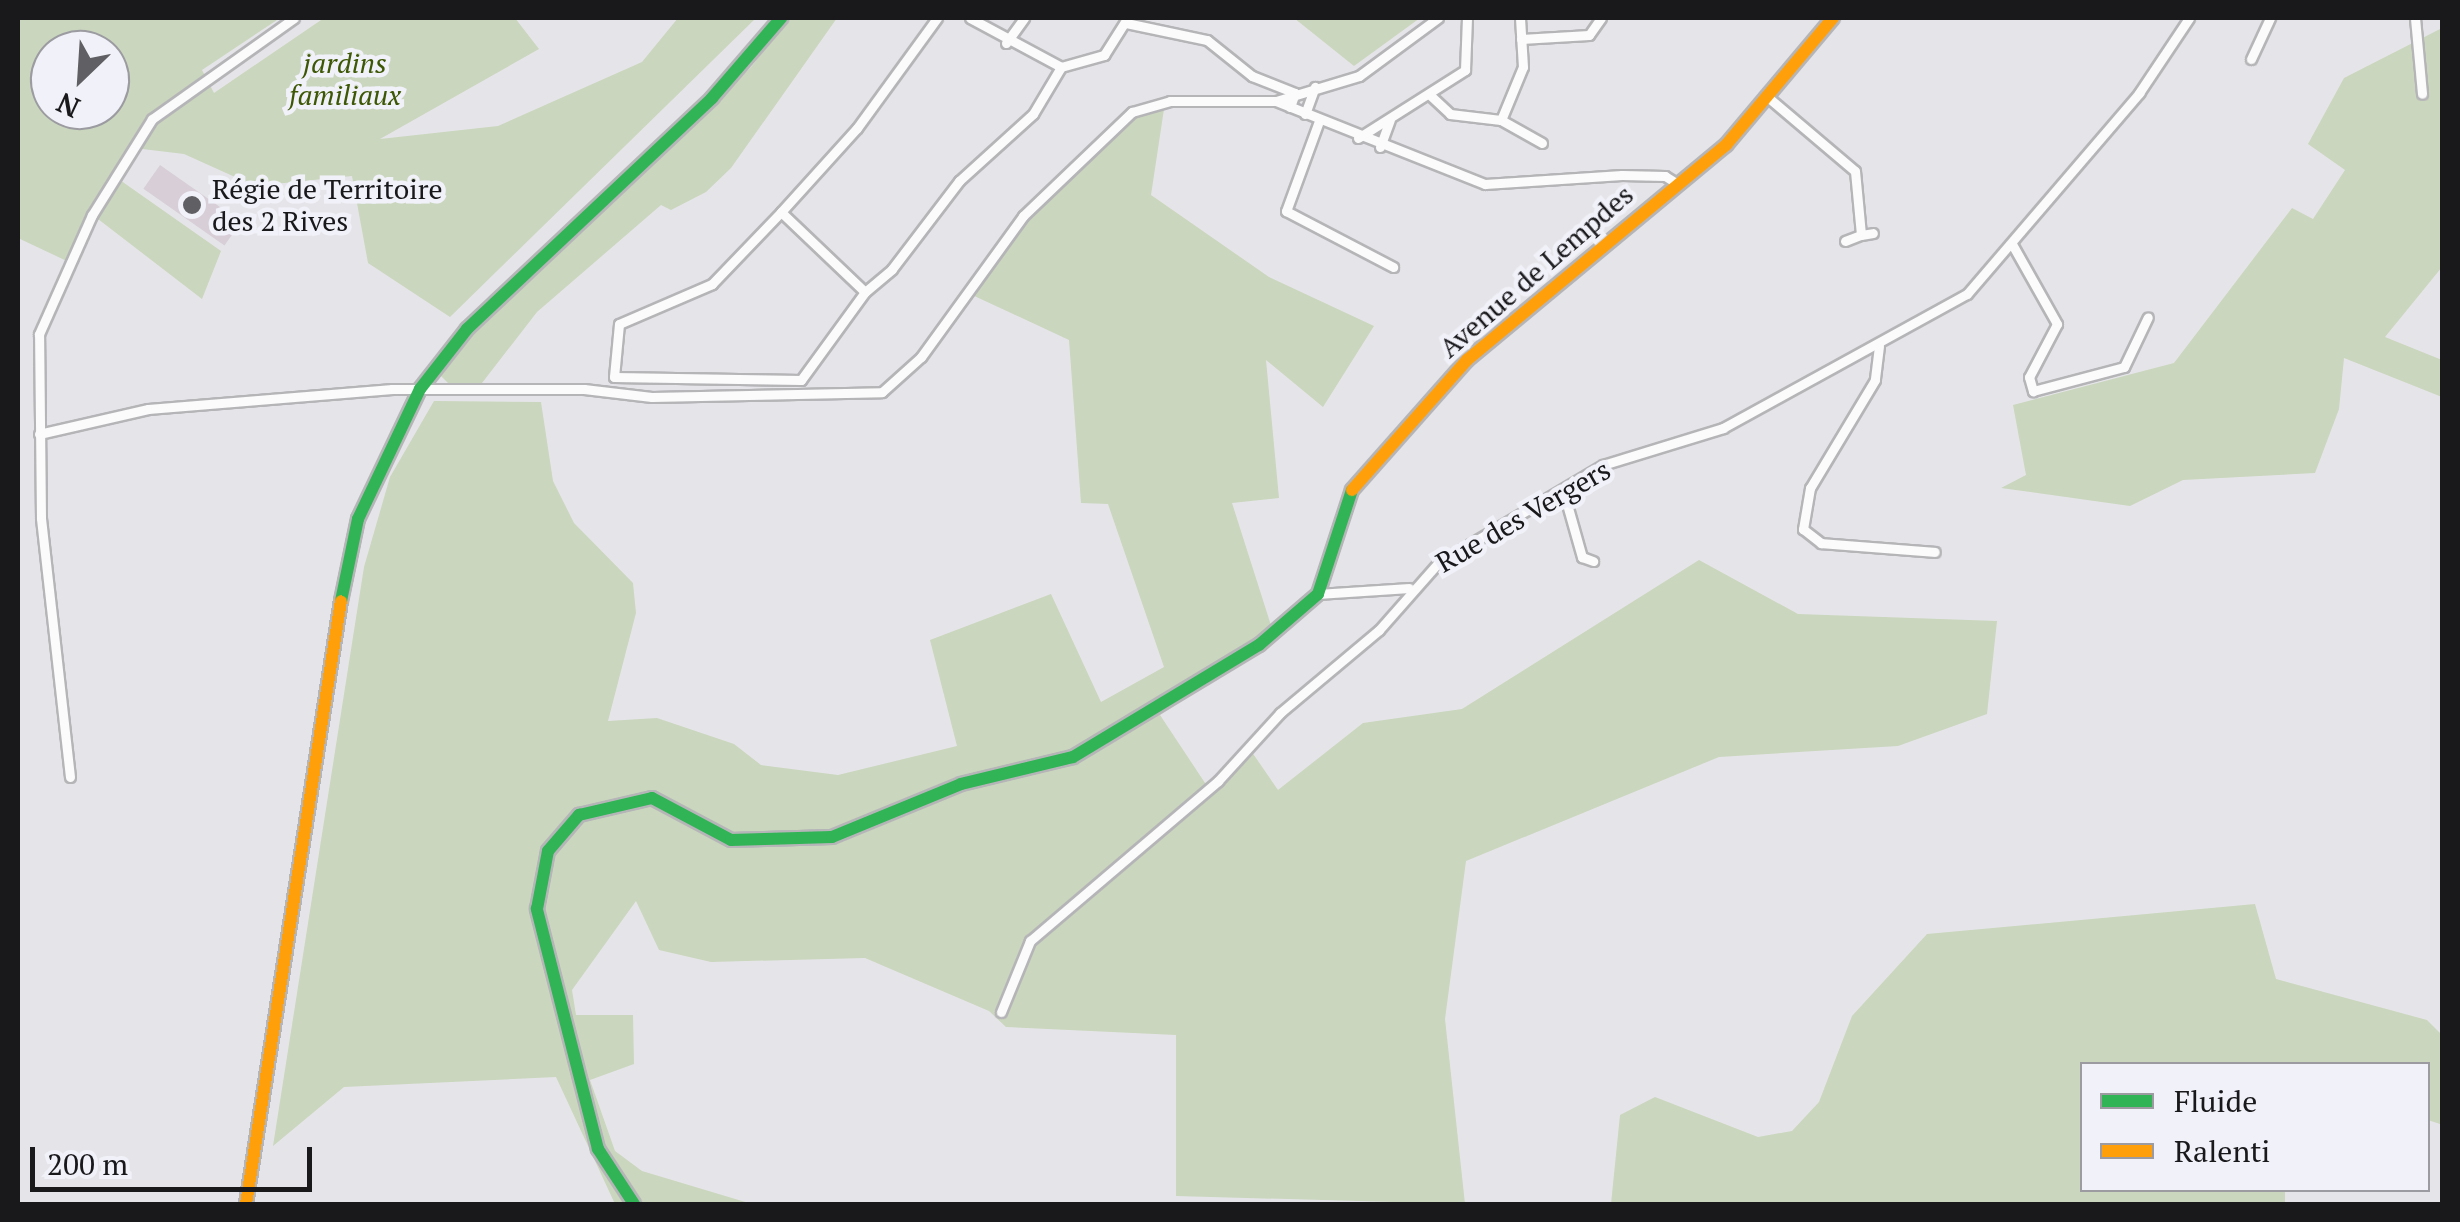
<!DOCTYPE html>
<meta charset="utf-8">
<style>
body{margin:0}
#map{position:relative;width:2460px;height:1222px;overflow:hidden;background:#e5e5e9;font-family:"PT Serif",serif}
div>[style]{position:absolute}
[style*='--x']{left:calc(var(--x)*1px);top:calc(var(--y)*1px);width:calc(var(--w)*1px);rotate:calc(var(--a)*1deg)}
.green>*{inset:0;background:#cad6bd}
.building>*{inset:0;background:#d7ced8;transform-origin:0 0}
.roads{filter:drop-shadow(2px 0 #b5b5b8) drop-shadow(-2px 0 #b5b5b8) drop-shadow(0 2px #b5b5b8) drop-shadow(0 -2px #b5b5b8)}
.street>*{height:9px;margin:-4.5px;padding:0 4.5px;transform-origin:4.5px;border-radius:4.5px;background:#fbfbfc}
.fast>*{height:12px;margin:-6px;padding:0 6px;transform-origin:6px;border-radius:6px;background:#30b455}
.slow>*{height:12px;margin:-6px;padding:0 6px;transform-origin:6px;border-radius:6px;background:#ff9f0a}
.dots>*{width:28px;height:28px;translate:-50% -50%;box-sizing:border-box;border:5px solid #f1f1f9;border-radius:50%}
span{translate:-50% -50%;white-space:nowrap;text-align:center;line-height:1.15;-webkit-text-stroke:9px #f1f1f9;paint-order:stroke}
.park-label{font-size:28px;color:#3d5704;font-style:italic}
.poi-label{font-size:28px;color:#19191c}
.left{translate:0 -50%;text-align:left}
.street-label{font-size:28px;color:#19191c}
.frame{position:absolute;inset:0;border:20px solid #19191c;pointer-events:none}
.legend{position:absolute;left:2080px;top:1062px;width:350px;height:130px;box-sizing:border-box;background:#f1f1f9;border:2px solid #9b9ba1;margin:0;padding:12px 18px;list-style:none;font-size:30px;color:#19191c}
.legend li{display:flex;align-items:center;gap:20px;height:50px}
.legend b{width:50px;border:2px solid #9b9ba1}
.north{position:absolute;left:30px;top:30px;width:100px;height:100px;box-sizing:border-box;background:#f1f1f9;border:2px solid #9b9ba1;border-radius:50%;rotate:205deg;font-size:28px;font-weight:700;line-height:40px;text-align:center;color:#19191c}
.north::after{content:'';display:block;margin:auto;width:35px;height:45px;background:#606064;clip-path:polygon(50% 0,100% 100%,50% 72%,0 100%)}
.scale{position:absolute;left:30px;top:1147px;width:282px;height:45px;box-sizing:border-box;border:5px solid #19191c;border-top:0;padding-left:12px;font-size:30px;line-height:35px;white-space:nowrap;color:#19191c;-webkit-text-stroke:8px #f1f1f9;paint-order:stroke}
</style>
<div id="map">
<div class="green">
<i style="clip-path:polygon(evenodd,18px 18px,280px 18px,202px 70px,214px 93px,324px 18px,515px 18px,539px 49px,380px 139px,498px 126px,642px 62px,678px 18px,756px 18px,450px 317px,368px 263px,352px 176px,255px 186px,184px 154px,134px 148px,117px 178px,221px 251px,202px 299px,98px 219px,71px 263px,18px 238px,18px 18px,50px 50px,110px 50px,110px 110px,50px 110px,50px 50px)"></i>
<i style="clip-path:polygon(789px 18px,837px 18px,731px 168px,706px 192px,671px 210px,661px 205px,537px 312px,482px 383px,449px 384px,440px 375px,473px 332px,751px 67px)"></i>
<i style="clip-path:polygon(1294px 18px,1420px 18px,1354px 66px)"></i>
<i style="clip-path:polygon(2442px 28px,2442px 267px,2385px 337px,2442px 360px,2442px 397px,2344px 358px,2339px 409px,2315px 473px,2183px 480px,2130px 506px,2001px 488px,2026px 475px,2013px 405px,2174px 363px,2292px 208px,2313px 219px,2345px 170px,2308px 144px,2344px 78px)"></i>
<i style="clip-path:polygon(1164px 109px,1151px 195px,1269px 277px,1374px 326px,1323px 407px,1266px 360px,1279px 498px,1232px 503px,1276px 641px,1160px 715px,1207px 786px,1247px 745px,1278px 790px,1363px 723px,1462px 709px,1699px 560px,1798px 614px,1997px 621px,1987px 714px,1898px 746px,1719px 757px,1466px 861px,1445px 1019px,1465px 1204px,1176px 1196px,1176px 1035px,1006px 1027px,989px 1011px,865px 958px,711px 962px,659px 950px,636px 901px,572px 990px,576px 1015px,633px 1015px,634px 1064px,590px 1080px,615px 1151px,642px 1171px,752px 1204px,615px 1204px,556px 1077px,344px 1087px,273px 1146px,364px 567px,390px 477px,434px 401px,541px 402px,553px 481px,574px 523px,633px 583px,636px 613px,608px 721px,657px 718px,734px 744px,761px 765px,838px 775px,957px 746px,930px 640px,1051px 594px,1101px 702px,1164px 667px,1108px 504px,1081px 503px,1069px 340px,970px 294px,1004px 244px,1080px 165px,1145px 110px)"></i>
<i style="clip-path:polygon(2255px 904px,2276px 979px,2427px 1020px,2442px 1035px,2440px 1124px,2428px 1120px,2428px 1064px,2082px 1064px,2082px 1190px,2285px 1190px,2285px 1204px,1611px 1204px,1620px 1115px,1655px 1097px,1758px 1137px,1792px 1131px,1819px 1102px,1852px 1016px,1927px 934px)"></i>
</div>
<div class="building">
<i style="left:160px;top:165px;width:99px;height:29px;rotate:35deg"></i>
</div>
<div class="roads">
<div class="street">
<i style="--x:937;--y:18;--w:136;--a:126"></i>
<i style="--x:857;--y:128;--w:113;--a:132.1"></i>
<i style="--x:781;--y:212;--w:116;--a:43.6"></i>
<i style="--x:865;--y:292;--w:35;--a:-40"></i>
<i style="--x:892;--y:269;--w:111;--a:-52.7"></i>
<i style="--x:959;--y:181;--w:100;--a:-42.2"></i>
<i style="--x:1033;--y:114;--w:55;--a:-59.2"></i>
<i style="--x:970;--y:18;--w:103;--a:28.3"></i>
<i style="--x:1061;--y:67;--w:45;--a:-15.6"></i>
<i style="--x:1104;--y:55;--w:41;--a:-57.8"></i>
<i style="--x:2415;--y:18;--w:76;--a:84.7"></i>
<i style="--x:1126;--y:23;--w:83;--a:11.9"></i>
<i style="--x:1207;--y:40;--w:58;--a:38.7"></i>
<i style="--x:1252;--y:76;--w:46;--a:21.6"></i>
<i style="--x:1295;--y:93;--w:15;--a:110"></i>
<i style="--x:1521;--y:39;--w:68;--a:-3.4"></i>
<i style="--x:1589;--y:35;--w:21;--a:-55"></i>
<i style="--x:1006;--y:43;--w:31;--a:-54"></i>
<i style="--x:2251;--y:59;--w:45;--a:-65.1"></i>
<i style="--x:1431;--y:96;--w:26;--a:43"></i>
<i style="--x:1450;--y:114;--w:51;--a:6.7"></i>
<i style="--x:1501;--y:120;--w:57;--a:-67.5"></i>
<i style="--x:1523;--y:67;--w:49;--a:-93.5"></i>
<i style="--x:1770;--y:99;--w:111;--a:40.3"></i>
<i style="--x:1855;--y:171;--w:64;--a:84.6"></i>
<i style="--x:1861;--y:235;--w:12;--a:-9"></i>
<i style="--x:1276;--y:101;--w:87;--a:-16.8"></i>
<i style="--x:1359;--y:76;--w:98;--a:-36.3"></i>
<i style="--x:1305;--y:114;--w:29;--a:-70"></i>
<i style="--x:1501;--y:120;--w:47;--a:29.3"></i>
<i style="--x:1319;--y:121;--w:96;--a:110.1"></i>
<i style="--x:1286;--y:211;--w:121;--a:27.6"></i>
<i style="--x:1358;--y:138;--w:127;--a:-32.4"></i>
<i style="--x:1465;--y:70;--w:52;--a:-87.8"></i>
<i style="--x:1380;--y:147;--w:29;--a:-70"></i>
<i style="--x:781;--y:212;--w:100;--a:133.8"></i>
<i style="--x:712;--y:284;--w:101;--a:156.7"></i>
<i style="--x:619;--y:324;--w:53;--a:95.4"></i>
<i style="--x:614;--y:377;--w:187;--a:0.9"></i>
<i style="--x:801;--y:380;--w:109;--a:-54"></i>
<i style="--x:1845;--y:241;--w:17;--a:-21"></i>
<i style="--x:2012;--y:244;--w:92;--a:60.6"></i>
<i style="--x:2057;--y:324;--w:60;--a:117.8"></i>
<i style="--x:2029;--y:377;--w:15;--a:74"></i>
<i style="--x:2033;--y:391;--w:94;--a:-14.8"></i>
<i style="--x:2124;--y:367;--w:55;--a:-64.4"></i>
<i style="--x:1879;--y:346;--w:34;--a:97"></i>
<i style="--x:1875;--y:380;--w:126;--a:121"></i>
<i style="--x:1810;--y:488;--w:42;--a:99.7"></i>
<i style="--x:1803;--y:529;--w:23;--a:38"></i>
<i style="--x:1821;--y:543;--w:114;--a:4.5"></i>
<i style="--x:39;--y:434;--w:112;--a:-12.9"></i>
<i style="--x:148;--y:409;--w:245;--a:-4.7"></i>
<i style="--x:392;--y:389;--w:192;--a:0"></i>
<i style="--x:584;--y:389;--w:68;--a:6.7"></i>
<i style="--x:652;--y:397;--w:230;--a:-1.2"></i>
<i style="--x:882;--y:392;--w:52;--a:-41.9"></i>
<i style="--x:921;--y:357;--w:174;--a:-54.1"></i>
<i style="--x:1023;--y:216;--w:151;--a:-43.7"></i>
<i style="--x:1132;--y:112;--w:40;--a:-16"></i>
<i style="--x:1170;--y:101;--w:106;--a:0"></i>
<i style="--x:1276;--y:101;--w:225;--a:21.7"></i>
<i style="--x:1485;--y:184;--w:137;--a:-3.8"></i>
<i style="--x:1622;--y:175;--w:43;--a:1.3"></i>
<i style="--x:1665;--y:176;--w:15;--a:32"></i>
<i style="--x:1563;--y:490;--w:70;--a:74.2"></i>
<i style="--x:1582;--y:557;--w:12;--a:20"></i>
<i style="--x:1318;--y:594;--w:91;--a:-3.8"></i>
<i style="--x:70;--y:777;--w:261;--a:-96.4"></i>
<i style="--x:41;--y:518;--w:184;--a:-90.6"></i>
<i style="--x:39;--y:334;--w:130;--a:-66"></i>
<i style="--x:92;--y:215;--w:113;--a:-58"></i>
<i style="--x:152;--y:119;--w:174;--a:-35.4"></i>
<i style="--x:1001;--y:1012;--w:77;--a:-67.8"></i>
<i style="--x:1030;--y:941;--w:247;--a:-40.4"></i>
<i style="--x:1218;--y:781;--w:92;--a:-47.6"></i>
<i style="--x:1280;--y:713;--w:129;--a:-40"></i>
<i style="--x:1379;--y:630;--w:89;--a:-48.6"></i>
<i style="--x:1438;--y:563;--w:192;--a:-30.7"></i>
<i style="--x:1603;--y:465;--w:126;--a:-17.1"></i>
<i style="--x:1723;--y:428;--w:278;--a:-28.8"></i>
<i style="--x:1967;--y:294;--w:265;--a:-49.4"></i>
<i style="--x:2139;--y:93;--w:90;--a:-56.3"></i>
</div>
<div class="fast">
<i style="--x:341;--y:601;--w:84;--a:-78.3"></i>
<i style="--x:358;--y:519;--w:144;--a:-64.5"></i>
<i style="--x:420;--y:389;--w:76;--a:-51.9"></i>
<i style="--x:467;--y:329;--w:337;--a:-43.3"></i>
<i style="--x:712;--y:98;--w:106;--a:-49.2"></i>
<i style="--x:634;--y:1204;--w:66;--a:-123.2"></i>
<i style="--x:598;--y:1149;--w:248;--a:-104.3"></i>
<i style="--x:537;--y:909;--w:59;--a:-79.3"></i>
<i style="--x:548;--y:851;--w:48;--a:-49.3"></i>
<i style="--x:579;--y:815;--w:75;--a:-13.1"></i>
<i style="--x:652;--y:798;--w:89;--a:28"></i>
<i style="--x:731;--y:840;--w:101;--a:-1.7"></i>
<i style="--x:832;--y:837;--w:139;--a:-22.3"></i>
<i style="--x:961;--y:784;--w:115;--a:-13.6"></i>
<i style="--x:1073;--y:757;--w:217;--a:-31.1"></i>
<i style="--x:1259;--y:645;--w:78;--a:-40.8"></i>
<i style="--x:1318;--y:594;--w:109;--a:-71.9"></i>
</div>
<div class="slow">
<i style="--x:1352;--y:490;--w:174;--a:-48.5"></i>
<i style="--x:1467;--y:360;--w:337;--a:-39.7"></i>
<i style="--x:1726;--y:145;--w:166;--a:-49.9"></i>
<i style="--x:246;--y:1204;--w:610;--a:-81.05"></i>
</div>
</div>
<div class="dots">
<i style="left:192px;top:205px;background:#606064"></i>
</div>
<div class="park-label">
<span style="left:345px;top:79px">jardins<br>familiaux</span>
</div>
<div class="poi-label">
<span class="left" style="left:212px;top:205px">Régie de Territoire<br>des 2 Rives</span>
</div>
<div class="street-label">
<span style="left:1536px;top:271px;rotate:-41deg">Avenue de Lempdes</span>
<span style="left:1523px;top:516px;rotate:-30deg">Rue des Vergers</span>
</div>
<div class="frame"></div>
<ul class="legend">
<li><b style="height:12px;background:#30b455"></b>Fluide</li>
<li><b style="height:12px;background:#ff9f0a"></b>Ralenti</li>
</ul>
<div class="north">N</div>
<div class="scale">200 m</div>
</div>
